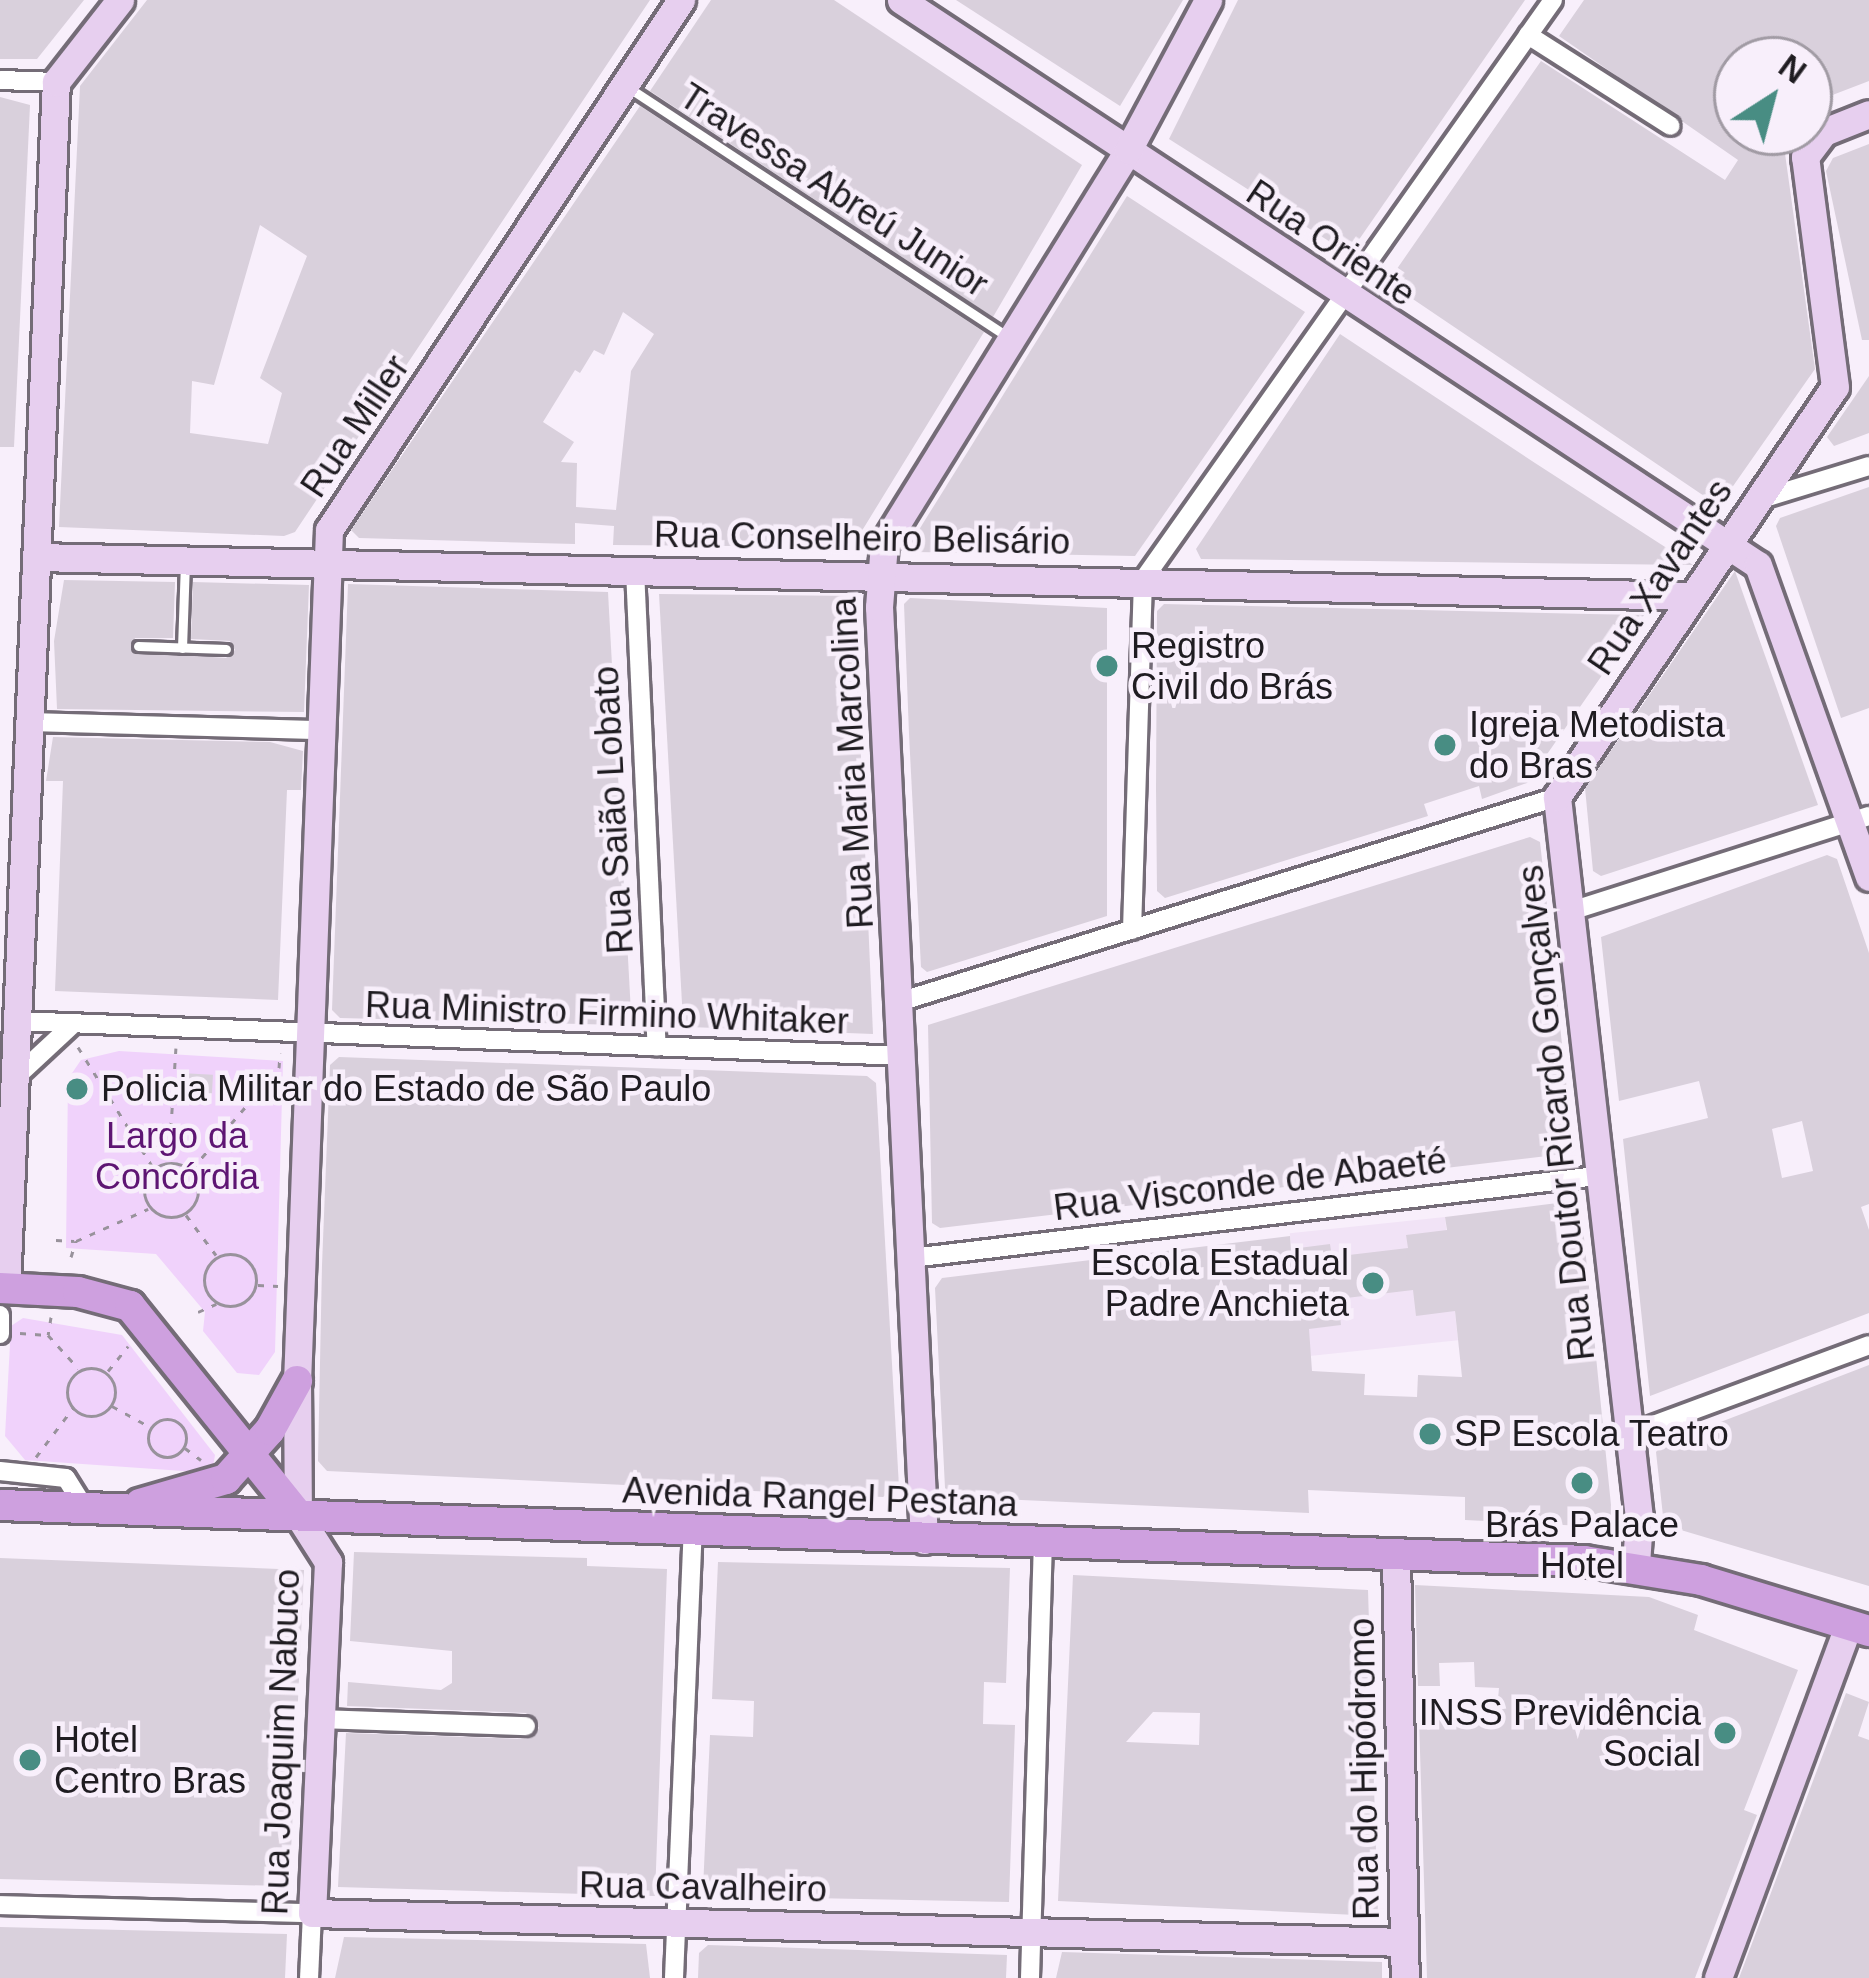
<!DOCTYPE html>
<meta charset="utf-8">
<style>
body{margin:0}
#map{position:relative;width:1869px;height:1978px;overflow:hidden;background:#f8effb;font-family:Helvetica,sans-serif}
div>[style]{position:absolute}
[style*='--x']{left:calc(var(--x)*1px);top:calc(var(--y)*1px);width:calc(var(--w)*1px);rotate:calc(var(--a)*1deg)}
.built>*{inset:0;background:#f1e3f6;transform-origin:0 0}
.green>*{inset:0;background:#f0d2fb}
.building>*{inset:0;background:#d9d0dc;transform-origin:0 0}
.path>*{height:3px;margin-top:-1.5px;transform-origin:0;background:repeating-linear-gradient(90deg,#98929b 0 6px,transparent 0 15px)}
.path>.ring{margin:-1.5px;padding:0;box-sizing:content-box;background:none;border:3px solid #98929b;border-radius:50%}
.roads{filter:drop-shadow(3px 0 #746c77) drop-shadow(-3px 0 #746c77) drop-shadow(0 3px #746c77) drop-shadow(0 -3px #746c77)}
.lane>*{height:9px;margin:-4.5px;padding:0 4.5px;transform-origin:4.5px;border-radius:4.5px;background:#fff}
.street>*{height:18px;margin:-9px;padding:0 9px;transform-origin:9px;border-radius:9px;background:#fff}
.secondary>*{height:27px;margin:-13.5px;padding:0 13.5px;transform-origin:13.5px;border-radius:13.5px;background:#e7cfef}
.primary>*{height:30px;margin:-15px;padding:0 15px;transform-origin:15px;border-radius:15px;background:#cea0df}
.dots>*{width:33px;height:33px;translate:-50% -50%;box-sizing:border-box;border:6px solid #f8effb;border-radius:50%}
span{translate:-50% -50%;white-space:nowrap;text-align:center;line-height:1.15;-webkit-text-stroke:9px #f8effb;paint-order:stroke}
.street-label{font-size:36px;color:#1f1c21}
.poi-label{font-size:36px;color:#1f1c21}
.left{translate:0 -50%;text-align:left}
.right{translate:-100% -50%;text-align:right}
.park-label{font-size:36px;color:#5e1573}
.north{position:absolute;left:1713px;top:36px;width:120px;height:120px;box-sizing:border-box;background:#f8effb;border:3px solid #a19ba4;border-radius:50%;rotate:36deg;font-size:33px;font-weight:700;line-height:48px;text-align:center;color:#1f1c21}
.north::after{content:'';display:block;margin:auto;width:42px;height:54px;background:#488d83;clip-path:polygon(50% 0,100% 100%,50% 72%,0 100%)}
</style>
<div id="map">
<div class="built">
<i style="left:1445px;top:1217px;width:124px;height:156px;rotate:84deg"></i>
</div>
<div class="green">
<i style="clip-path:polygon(119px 1051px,283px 1061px,275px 1352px,259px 1375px,237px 1373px,203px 1331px,205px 1312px,156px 1254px,66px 1248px,68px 1079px,81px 1060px)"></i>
<i style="clip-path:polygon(23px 1318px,122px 1335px,215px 1455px,212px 1473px,25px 1460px,5px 1436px,11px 1326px)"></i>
</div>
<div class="building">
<i style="clip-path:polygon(0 0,84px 0,37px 59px,0 59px)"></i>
<i style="clip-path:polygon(evenodd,147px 0,650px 0,295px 532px,284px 536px,59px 527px,80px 86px,147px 0,260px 225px,307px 256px,260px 378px,282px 393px,268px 444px,190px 433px,192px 381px,214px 385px,260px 225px)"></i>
<i style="clip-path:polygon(711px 0,834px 0,1082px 165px,993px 317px,650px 91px)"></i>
<i style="clip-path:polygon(956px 0,1183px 0,1120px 106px)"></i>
<i style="clip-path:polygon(1238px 0,1525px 0,1349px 254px,1169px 139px)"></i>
<i style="clip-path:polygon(1584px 0,1869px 0,1869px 81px,1809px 104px,1809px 60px,1737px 60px,1737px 132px,1782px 132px,1815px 369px,1724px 499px,1713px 502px,1395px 287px,1392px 276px,1541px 61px,1725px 180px,1738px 160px,1559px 36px)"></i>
<i style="clip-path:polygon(0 97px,30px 105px,14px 447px,0 447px)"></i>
<i style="clip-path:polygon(evenodd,640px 106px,984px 332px,852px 547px,613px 545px,614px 526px,575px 523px,575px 544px,359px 538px,351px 530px,640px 106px,623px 312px,654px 334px,631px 371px,616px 510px,576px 507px,577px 463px,561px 462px,574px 442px,543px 422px,575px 370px,580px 373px,594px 350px,604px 355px,623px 312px)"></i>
<i style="clip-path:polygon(1869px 144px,1869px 340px,1862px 340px,1826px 171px,1833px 158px)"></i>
<i style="clip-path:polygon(1127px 196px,1305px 312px,1135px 556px,916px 552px,912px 541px)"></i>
<i style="clip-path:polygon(1340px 334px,1535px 463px,1693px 565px,1201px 559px,1196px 549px)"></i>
<i style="clip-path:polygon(1869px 376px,1869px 433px,1834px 446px,1827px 437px)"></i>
<i style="clip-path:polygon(1869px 487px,1869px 708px,1841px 718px,1776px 526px,1780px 518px)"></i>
<i style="clip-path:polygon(1735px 571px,1818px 805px,1601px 876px,1593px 871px,1585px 788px)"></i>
<i style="clip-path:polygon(64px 580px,175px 582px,173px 638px,135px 638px,131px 651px,226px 658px,235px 650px,230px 641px,191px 639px,193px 582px,309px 585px,304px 712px,57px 709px,54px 641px)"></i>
<i style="clip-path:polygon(348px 584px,608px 592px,631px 1013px,621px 1025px,340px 1018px,332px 1010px)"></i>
<i style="clip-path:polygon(659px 594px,854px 596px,873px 1034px,689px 1027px,683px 1021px)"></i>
<i style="clip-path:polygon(910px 598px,1107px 608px,1107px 916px,927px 972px,921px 967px,909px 734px,904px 604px)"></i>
<i style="clip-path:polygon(1164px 604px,1589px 614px,1644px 615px,1527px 783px,1482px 799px,1479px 786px,1424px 804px,1428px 816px,1165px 898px,1157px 891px,1156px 789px,1157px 611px)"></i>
<i style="clip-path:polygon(53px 737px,270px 742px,303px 751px,301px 790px,287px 790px,278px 1000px,55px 991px,63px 781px,46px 781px)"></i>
<i style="clip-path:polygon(1530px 837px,1540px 842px,1549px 923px,1573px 1147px,1564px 1154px,940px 1228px,932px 1223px,928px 1025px)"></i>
<i style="clip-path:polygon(evenodd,1827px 855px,1837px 859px,1869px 953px,1869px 1204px,1861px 1207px,1869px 1230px,1869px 1313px,1650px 1396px,1623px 1139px,1708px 1118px,1699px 1081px,1619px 1101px,1601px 937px,1827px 855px,1802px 1121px,1813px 1171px,1782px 1178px,1772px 1129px,1802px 1121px)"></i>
<i style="clip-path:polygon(339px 1057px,867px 1076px,876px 1083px,899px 1487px,883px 1497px,327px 1471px,318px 1461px,322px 1265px,330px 1065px)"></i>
<i style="left:180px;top:1073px;width:33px;height:19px;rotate:3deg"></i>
<i style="clip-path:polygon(evenodd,1573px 1201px,1581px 1208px,1612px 1515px,1603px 1527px,1465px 1520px,1465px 1497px,1308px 1490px,1309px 1513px,953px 1497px,945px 1488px,935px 1288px,942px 1278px,1290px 1236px,1291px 1249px,1330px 1244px,1332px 1257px,1408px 1248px,1406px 1235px,1447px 1230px,1445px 1217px,1573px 1201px,1413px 1290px,1416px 1316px,1455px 1311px,1462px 1377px,1418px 1375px,1417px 1397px,1364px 1395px,1365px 1374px,1312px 1371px,1309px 1329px,1341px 1325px,1338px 1299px,1413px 1290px)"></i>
<i style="clip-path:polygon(1869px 1365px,1869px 1586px,1664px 1525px,1656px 1452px,1663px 1444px)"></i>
<i style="clip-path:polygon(354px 1552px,587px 1558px,587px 1566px,667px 1569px,655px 1896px,338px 1887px,346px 1733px,526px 1739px,539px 1728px,526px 1713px,347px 1706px,348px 1682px,441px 1690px,452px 1683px,452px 1651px,350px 1641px)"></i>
<i style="clip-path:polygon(0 1558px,304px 1570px,291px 1851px,281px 1886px,0 1879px)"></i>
<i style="clip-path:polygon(718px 1562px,1010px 1568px,1006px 1683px,984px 1682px,983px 1724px,1015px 1725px,1009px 1902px,710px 1896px,703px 1889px,710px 1735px,753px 1737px,754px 1701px,712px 1699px)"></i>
<i style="clip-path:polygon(evenodd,1073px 1575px,1368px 1590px,1378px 1916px,1058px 1901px,1073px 1575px,1153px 1712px,1200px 1713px,1199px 1745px,1126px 1742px,1153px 1712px)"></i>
<i style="clip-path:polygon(1415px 1585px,1649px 1597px,1698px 1615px,1694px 1630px,1798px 1670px,1744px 1810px,1757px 1815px,1695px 1978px,1427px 1978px,1419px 1719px,1496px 1721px,1499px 1688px,1475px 1687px,1474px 1662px,1439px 1663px,1440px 1686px,1418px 1686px)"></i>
<i style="clip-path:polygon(1846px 1693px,1869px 1702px,1858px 1736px,1869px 1740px,1869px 1978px,1739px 1978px)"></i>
<i style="clip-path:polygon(0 1927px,287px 1934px,285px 1978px,0 1978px)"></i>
<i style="clip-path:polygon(344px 1937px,646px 1944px,650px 1978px,335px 1978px)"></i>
<i style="clip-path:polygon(708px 1945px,1007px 1955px,1006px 1978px,698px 1978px,699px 1953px)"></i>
<i style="clip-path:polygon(1062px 1952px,1382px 1962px,1382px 1978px,1056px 1978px)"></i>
</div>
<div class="path">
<i style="--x:78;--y:1047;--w:140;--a:58.1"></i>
<i style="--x:169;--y:1158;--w:110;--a:-86.4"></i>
<i class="ring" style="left:144px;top:1163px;width:51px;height:51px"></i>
<i style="--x:192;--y:1169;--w:133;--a:-49.3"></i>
<i style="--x:279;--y:1068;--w:15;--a:-86"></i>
<i style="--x:186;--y:1215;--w:50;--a:53.1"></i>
<i style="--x:56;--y:1240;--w:18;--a:3"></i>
<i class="ring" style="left:204px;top:1254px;width:49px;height:49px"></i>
<i style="--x:71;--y:1257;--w:17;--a:-73"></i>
<i style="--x:76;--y:1241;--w:79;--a:-24"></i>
<i style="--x:258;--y:1285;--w:20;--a:3"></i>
<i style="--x:198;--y:1312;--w:20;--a:-24"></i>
<i style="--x:51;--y:1317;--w:18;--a:99"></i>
<i style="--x:48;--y:1335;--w:45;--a:47.7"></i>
<i style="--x:20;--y:1333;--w:27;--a:4"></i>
<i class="ring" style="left:67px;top:1368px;width:45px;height:45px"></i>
<i style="--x:108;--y:1371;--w:32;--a:-51"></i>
<i style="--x:112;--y:1406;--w:43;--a:28.9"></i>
<i class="ring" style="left:148px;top:1419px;width:35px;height:35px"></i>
<i style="--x:185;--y:1448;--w:20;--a:37"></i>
<i style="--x:36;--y:1457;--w:61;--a:-52.9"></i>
</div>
<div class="roads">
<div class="lane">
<i style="--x:626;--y:86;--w:457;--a:33.3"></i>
<i style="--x:138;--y:646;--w:88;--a:2"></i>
<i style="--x:182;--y:648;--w:84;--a:-88"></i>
</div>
<div class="street">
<i style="--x:1528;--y:35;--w:169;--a:32.5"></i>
<i style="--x:0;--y:80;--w:56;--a:2"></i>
<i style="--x:1758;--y:500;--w:116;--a:-17"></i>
<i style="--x:635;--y:570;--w:477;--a:87.4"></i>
<i style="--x:30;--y:722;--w:293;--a:1.6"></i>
<i style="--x:1571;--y:911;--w:313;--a:-17.7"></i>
<i style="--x:1132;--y:930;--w:350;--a:-88.2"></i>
<i style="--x:1143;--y:580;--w:710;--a:-54.74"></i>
<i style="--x:899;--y:1002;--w:689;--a:-17.3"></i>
<i style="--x:17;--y:1021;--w:886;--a:2.26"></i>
<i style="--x:15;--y:1078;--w:76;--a:-42.9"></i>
<i style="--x:912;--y:1258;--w:690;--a:-6.83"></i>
<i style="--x:0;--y:1315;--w:19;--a:90"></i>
<i style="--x:1629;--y:1434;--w:256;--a:-20.3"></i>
<i style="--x:0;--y:1471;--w:66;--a:6.1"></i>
<i style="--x:66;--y:1478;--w:36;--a:58"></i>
<i style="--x:321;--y:1719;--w:205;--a:2"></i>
<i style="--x:0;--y:1905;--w:312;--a:1.5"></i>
<i style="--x:312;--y:1913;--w:65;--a:92.6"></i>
<i style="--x:674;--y:1978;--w:447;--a:-87.6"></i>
<i style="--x:1030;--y:1978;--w:433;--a:-88.3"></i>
</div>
<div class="secondary">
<i style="--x:681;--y:0;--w:636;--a:123.59"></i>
<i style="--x:329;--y:530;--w:852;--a:92.15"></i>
<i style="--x:297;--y:1381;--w:134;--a:89.6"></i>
<i style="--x:298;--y:1515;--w:56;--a:57.4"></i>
<i style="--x:328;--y:1562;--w:351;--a:92.6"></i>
<i style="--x:312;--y:1913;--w:1092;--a:1.52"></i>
<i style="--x:901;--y:0;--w:1026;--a:33.4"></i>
<i style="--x:1758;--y:565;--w:331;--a:70.4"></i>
<i style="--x:37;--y:557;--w:1650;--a:1.35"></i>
<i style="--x:6;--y:1288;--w:1207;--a:-87.63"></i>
<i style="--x:56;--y:82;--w:104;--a:-52"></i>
<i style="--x:924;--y:1540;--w:934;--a:-92.76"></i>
<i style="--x:879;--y:607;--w:63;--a:-85.5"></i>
<i style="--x:884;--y:544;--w:463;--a:-58.2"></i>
<i style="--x:1128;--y:150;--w:170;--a:-61.9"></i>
<i style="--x:1396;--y:1558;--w:420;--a:88.8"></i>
<i style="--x:1636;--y:1565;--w:47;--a:-86.3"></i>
<i style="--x:1639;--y:1518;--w:726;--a:-96.49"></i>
<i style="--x:1557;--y:797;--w:495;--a:-55.9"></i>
<i style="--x:1835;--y:387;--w:232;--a:-97.4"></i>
<i style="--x:1805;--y:157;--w:31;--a:-53"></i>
<i style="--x:1824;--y:132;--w:48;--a:-21.8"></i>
<i style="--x:1718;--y:1978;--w:377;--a:-69.7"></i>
</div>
<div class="primary">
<i style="--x:0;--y:1288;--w:78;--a:2.9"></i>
<i style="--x:78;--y:1292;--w:54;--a:15.1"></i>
<i style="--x:130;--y:1306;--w:268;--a:51.2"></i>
<i style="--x:140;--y:1504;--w:90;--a:-16.2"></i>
<i style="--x:226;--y:1479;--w:66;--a:-48.1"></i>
<i style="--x:270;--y:1430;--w:56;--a:-61.1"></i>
<i style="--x:0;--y:1505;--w:1585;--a:2.02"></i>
<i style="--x:1584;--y:1561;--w:119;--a:9.2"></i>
<i style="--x:1701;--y:1580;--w:176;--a:16.9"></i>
</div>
</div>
<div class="dots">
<i style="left:1107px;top:666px;background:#488d83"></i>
<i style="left:1445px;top:745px;background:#488d83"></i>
<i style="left:77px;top:1089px;background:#488d83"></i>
<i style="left:1373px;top:1283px;background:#488d83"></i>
<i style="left:1430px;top:1434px;background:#488d83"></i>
<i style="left:1582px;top:1483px;background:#488d83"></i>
<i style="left:1725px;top:1733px;background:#488d83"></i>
<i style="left:30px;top:1760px;background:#488d83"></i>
</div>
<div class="street-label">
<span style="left:834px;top:190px;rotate:33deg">Travessa Abreú Junior</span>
<span style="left:1331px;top:243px;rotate:34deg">Rua Oriente</span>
<span style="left:355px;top:426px;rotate:-56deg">Rua Miller</span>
<span style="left:862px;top:538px;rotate:1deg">Rua Conselheiro Belisário</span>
<span style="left:1660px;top:577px;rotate:-56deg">Rua Xavantes</span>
<span style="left:852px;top:763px;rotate:-93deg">Rua Maria Marcolina</span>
<span style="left:613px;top:810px;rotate:-93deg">Rua Saião Lobato</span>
<span style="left:607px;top:1013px;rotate:2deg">Rua Ministro Firmino Whitaker</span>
<span style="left:1556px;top:1113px;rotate:-96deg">Rua Doutor Ricardo Gonçalves</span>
<span style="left:1250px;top:1184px;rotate:-7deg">Rua Visconde de Abaeté</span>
<span style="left:820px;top:1497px;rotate:2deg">Avenida Rangel Pestana</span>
<span style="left:281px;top:1742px;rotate:-88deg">Rua Joaquim Nabuco</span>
<span style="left:1364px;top:1769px;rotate:-91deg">Rua do Hipódromo</span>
<span style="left:703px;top:1887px;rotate:1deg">Rua Cavalheiro</span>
</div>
<div class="poi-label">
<span class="left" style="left:1131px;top:666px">Registro<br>Civil do Brás</span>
<span class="left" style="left:1469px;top:745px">Igreja Metodista<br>do Bras</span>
<span class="left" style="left:101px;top:1089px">Policia Militar do Estado de São Paulo</span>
<span class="right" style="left:1349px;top:1283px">Escola Estadual<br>Padre Anchieta</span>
<span class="left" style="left:1454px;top:1434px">SP Escola Teatro</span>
<span style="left:1582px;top:1545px">Brás Palace<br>Hotel</span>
<span class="right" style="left:1701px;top:1733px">INSS Previdência<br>Social</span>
<span class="left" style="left:54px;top:1760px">Hotel<br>Centro Bras</span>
</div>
<div class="park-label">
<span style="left:177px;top:1156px">Largo da<br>Concórdia</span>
</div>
<div class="north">N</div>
</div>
